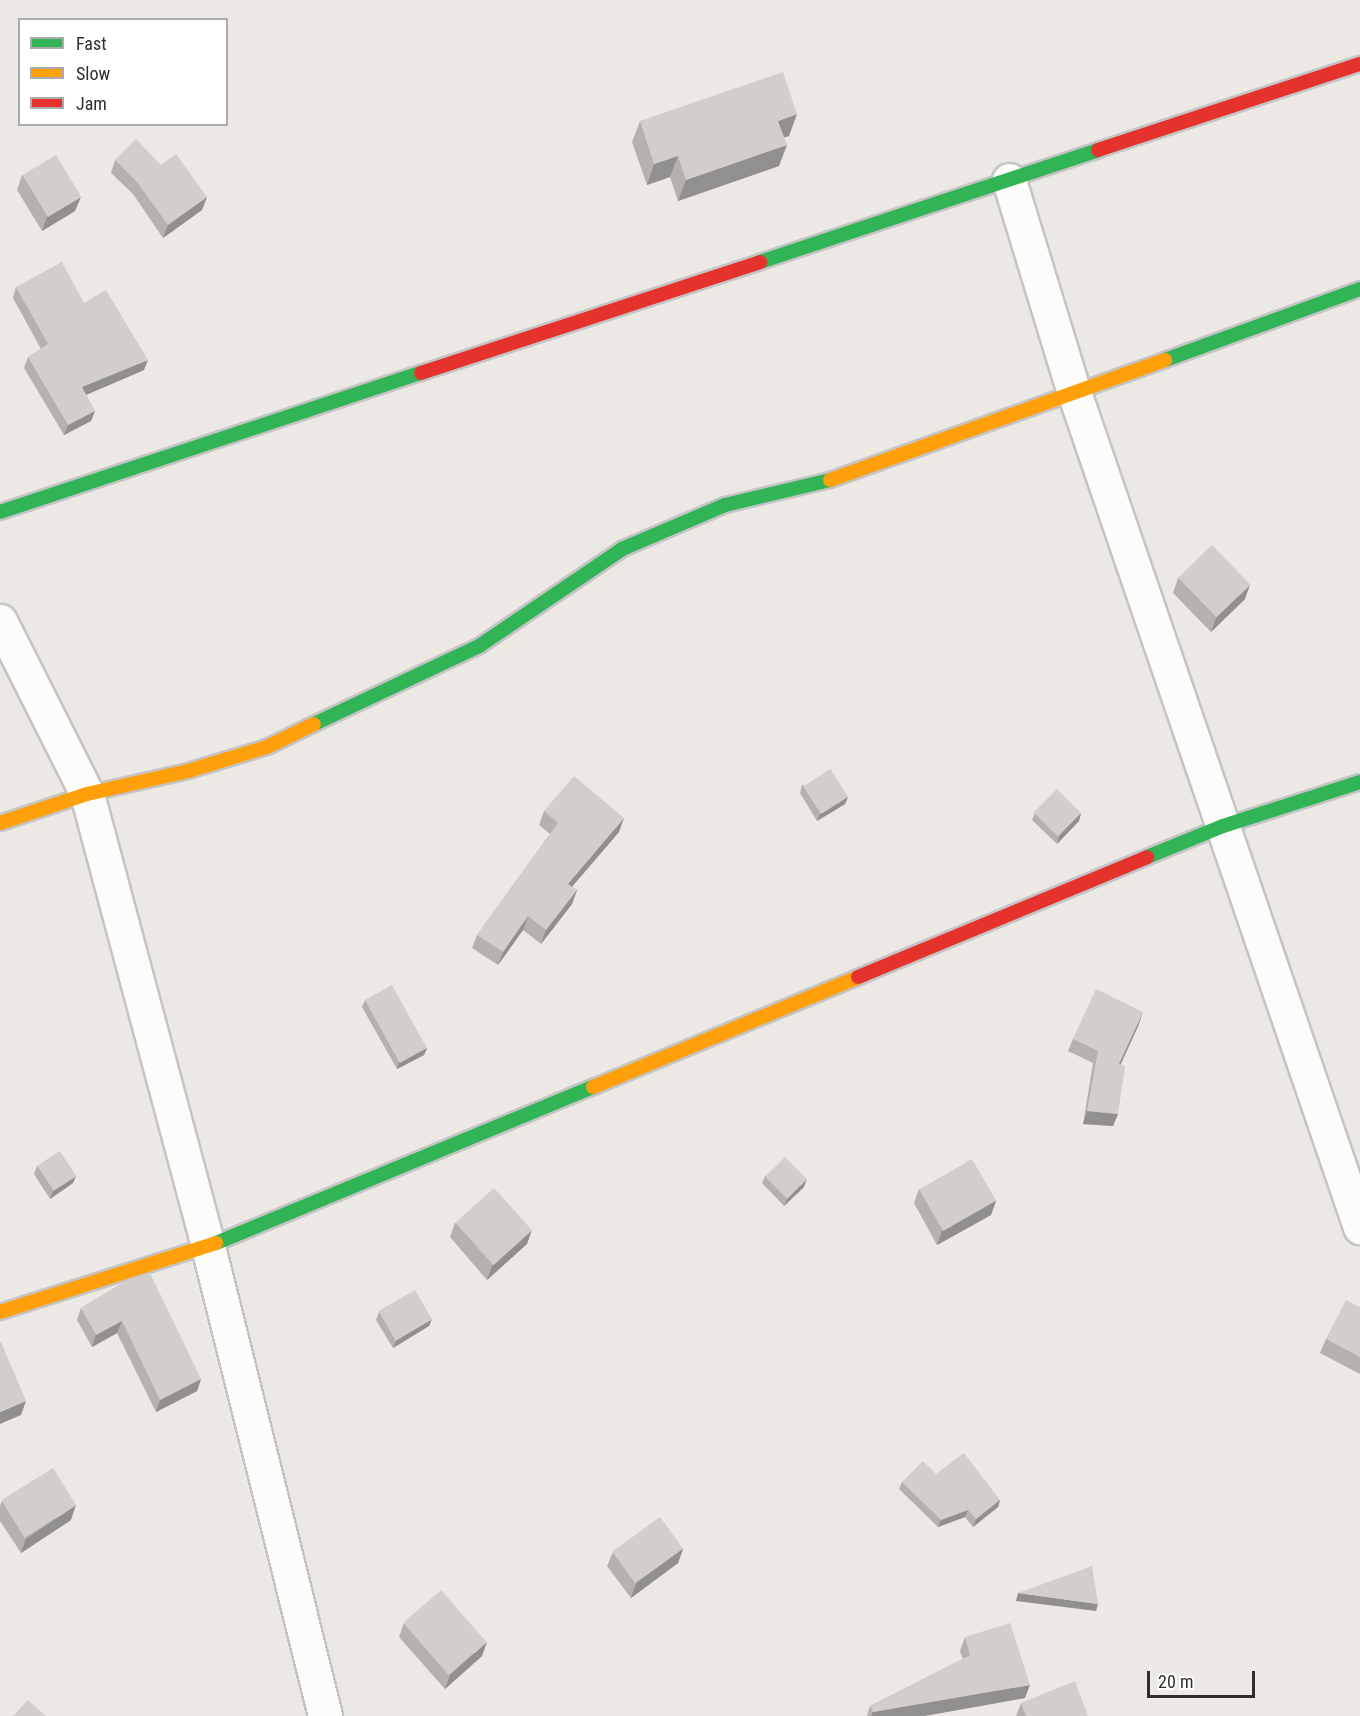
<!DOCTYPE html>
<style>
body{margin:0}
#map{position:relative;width:1360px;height:1716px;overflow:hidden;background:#ece8e4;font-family:"Roboto Condensed",sans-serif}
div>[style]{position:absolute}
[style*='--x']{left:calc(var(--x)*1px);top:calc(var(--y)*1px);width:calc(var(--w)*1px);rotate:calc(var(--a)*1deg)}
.roads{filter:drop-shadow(2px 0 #c5c4c5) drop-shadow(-2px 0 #c5c4c5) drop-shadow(0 2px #c5c4c5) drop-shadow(0 -2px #c5c4c5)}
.street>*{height:33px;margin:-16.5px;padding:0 16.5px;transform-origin:16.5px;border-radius:16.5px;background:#fcfcfb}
.fast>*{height:14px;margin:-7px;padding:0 7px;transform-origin:7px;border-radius:7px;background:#30b455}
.slow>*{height:14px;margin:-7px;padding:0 7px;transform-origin:7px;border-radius:7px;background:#ff9f0a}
.jam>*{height:14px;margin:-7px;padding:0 7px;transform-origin:7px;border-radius:7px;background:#e5322d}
.wall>*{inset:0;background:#b4b1af}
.shaded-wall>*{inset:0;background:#92908e}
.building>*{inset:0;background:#d1cecb;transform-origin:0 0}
span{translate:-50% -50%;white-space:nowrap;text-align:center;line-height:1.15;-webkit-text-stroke:5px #fff;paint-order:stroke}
.legend{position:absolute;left:18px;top:18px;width:210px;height:108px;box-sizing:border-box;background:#fff;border:2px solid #ababab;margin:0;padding:8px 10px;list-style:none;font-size:18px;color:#2e2e2e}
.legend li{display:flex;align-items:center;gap:12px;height:30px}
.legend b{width:30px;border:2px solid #ababab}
.scale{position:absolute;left:1147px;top:1671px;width:108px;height:27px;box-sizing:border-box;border:3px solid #2e2e2e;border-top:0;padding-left:8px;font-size:18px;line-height:21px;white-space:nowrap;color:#2e2e2e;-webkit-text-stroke:4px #fff;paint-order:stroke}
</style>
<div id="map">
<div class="roads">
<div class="street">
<i style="--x:1009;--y:180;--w:222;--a:73"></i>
<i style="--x:1074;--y:392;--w:883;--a:71.09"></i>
<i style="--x:0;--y:621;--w:194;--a:63.3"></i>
<i style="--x:87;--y:794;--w:468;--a:75"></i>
<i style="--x:208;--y:1246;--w:484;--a:76"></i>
</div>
<div class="fast">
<i style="--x:760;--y:262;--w:356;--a:-18.3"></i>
<i style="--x:1165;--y:360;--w:208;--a:-20"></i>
<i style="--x:0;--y:512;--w:443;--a:-18.3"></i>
<i style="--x:314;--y:724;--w:183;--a:-25.3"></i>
<i style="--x:479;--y:646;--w:173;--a:-34.1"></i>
<i style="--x:622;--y:549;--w:112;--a:-23.1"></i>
<i style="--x:725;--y:505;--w:108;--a:-13.4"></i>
<i style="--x:1147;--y:857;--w:82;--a:-22.2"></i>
<i style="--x:1223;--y:826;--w:144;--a:-17.8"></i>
<i style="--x:216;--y:1243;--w:408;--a:-22.5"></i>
</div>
<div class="slow">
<i style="--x:830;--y:480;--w:356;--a:-19.7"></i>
<i style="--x:0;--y:823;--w:92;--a:-18.4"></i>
<i style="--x:87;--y:794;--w:104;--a:-12.8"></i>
<i style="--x:188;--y:771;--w:83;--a:-16.9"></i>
<i style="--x:267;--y:747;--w:52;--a:-26.1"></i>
<i style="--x:593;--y:1087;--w:287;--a:-22.5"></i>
<i style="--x:0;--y:1312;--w:227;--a:-17.7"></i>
</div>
<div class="jam">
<i style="--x:1098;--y:150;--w:276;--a:-18.2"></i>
<i style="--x:421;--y:373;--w:357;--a:-18.1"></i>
<i style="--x:858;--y:977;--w:313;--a:-22.5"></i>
</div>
</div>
<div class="wall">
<i style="clip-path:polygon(640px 121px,789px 136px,784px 137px,779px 166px,678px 201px,670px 177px,647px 185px,632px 142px)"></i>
<i style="clip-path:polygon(115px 160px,161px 165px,207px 197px,202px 210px,163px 238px,133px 194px,111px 173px)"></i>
<i style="clip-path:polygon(22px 175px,75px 211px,42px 231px,17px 190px)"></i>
<i style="clip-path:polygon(16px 287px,84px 303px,144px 370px,86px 395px,95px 411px,91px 421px,64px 435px,24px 368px,28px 357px,41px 349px,13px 298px)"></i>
<i style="clip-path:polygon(1178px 578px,1245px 599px,1211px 632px,1173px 593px)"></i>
<i style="clip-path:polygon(802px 785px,848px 797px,845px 804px,817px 821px,800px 793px)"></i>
<i style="clip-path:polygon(544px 811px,619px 832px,572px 887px,577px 890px,572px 904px,541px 944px,523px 930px,498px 965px,472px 948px,477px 935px,550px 834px,539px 825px)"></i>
<i style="clip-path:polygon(1035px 813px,1081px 813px,1079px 821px,1057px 844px,1032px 820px)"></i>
<i style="clip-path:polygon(365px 1000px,427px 1048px,424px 1055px,397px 1069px,362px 1007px)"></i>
<i style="clip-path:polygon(1139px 1024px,1120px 1065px,1118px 1114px,1113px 1126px,1083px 1124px,1093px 1063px,1068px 1051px,1073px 1039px)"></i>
<i style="clip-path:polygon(37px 1166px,76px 1176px,73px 1183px,50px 1199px,34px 1174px)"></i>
<i style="clip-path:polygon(765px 1176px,804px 1187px,784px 1206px,762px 1183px)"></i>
<i style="clip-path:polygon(919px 1189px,996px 1201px,991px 1215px,937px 1245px,914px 1203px)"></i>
<i style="clip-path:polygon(455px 1223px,527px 1244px,487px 1280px,450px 1237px)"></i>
<i style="clip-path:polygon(128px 1280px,201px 1379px,197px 1391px,156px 1412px,117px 1333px,92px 1347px,77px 1320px,81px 1308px)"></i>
<i style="clip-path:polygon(1360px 1307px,1360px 1374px,1320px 1353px,1326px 1339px)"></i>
<i style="clip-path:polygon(379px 1312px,432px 1319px,429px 1326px,393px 1348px,376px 1320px)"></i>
<i style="clip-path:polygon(936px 1474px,1000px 1500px,998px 1507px,973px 1527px,965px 1517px,938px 1527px,899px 1489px,902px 1482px)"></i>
<i style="clip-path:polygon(2px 1501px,71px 1520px,21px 1553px,0 1521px,0 1506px)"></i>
<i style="clip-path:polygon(683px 1549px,678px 1563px,631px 1598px,607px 1566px,613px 1552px)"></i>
<i style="clip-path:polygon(404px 1623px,482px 1656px,445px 1689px,399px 1637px)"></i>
<i style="clip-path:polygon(965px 1637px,1025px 1698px,924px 1716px,867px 1716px,870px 1706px,963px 1659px,960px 1651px)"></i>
<i style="clip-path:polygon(1021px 1703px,1088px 1716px,1016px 1716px)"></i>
</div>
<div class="shaded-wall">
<i style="clip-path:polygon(797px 114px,789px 136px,770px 142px,778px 121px)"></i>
<i style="clip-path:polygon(787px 145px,779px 166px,678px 201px,686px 180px)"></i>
<i style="clip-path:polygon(678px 156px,670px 177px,647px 185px,654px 164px)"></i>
<i style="clip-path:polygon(81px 197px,75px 211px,42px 231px,47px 217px)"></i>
<i style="clip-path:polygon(207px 197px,202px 210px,163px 238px,168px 225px)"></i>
<i style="clip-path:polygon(148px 360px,144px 370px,79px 398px,82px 387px)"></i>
<i style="clip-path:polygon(95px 411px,91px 421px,64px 435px,68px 425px)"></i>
<i style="clip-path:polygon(1250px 585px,1245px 599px,1211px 632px,1216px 618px)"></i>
<i style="clip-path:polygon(848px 797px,845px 804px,817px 821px,820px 814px)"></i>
<i style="clip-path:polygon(1081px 813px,1079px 821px,1057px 844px,1059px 836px)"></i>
<i style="clip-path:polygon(624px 818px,619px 832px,563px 897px,568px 884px)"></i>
<i style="clip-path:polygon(577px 890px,572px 904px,541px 944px,546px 930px)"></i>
<i style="clip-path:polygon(528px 916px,523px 930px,498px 965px,503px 952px)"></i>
<i style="clip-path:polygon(1143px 1012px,1139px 1024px,1115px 1077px,1119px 1064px)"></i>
<i style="clip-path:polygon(427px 1048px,424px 1055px,397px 1069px,399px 1061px)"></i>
<i style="clip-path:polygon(1087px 1111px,1118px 1114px,1113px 1126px,1083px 1124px)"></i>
<i style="clip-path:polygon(76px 1176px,73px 1183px,50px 1199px,53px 1191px)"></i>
<i style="clip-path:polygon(807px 1179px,804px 1187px,784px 1206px,787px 1199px)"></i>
<i style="clip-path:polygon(996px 1201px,991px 1215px,937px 1245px,942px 1231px)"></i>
<i style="clip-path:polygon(532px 1230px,527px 1244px,487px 1280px,492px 1266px)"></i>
<i style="clip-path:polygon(432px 1319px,429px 1326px,393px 1348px,396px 1341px)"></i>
<i style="clip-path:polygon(122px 1321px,117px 1333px,92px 1347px,96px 1335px)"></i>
<i style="clip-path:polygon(201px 1379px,197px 1391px,156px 1412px,160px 1400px)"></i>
<i style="clip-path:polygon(26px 1401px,21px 1415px,0 1424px,0 1412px)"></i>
<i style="clip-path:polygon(1000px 1500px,998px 1507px,973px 1527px,976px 1519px)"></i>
<i style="clip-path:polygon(76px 1505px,71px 1520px,21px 1553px,26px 1539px)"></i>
<i style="clip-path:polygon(968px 1510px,965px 1517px,938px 1527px,941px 1520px)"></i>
<i style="clip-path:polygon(683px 1549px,678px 1563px,631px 1598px,636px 1583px)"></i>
<i style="clip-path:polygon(1018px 1593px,1098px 1604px,1096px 1611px,1016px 1601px)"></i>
<i style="clip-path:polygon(487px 1642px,482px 1656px,445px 1689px,450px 1675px)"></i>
<i style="clip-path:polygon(1030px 1685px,1025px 1698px,924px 1716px,871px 1716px,873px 1712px)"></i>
</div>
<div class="building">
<i style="clip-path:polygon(783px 72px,797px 114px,778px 121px,787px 145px,686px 180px,678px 156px,654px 164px,640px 121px)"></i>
<i style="clip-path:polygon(136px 139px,161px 165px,176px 154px,207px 197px,168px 225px,137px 182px,115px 160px)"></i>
<i style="left:56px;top:155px;width:49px;height:39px;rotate:59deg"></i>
<i style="clip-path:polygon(62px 262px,84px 303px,106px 290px,148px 360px,82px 387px,95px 411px,68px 425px,28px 357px,48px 344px,16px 287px)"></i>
<i style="left:1212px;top:545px;width:55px;height:47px;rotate:46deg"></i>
<i style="left:830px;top:769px;width:33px;height:32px;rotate:57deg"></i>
<i style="clip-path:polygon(574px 776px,624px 818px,568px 884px,577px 890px,546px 930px,528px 916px,503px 952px,477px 935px,558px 823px,544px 811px)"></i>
<i style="left:1057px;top:789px;width:34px;height:33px;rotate:45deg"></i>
<i style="left:392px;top:985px;width:72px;height:31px;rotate:61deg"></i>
<i style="clip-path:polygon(1096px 989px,1143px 1012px,1119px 1064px,1125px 1066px,1118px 1114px,1087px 1111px,1098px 1051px,1073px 1039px)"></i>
<i style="left:60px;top:1151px;width:30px;height:27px;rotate:57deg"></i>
<i style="left:785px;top:1157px;width:31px;height:28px;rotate:45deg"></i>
<i style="left:972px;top:1159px;width:48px;height:61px;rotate:60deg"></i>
<i style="left:494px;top:1188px;width:57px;height:52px;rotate:48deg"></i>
<i style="clip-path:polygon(150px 1273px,201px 1379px,160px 1400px,122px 1321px,96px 1335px,81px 1308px,128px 1280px)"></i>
<i style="left:415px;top:1290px;width:34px;height:42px;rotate:60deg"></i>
<i style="clip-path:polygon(1346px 1300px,1360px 1307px,1360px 1357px,1326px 1339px)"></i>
<i style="clip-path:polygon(0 1342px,1px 1342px,26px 1401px,0 1412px)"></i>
<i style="clip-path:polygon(964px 1453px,1000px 1500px,976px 1519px,968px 1510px,941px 1520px,902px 1482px,923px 1461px,936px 1474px)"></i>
<i style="left:53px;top:1468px;width:44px;height:61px;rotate:58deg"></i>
<i style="left:660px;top:1517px;width:39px;height:59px;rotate:54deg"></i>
<i style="clip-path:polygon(1092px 1566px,1098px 1604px,1018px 1593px)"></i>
<i style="left:441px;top:1590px;width:69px;height:50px;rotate:49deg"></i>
<i style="clip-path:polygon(1010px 1623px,1030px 1685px,873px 1712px,870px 1706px,970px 1655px,965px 1637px)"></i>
<i style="clip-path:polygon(1075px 1681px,1088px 1716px,1026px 1716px,1021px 1703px)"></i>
<i style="clip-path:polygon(28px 1700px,46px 1716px,13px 1716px)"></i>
</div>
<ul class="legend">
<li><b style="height:8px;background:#30b455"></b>Fast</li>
<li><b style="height:8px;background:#ff9f0a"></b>Slow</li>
<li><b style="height:8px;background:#e5322d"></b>Jam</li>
</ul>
<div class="scale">20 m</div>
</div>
